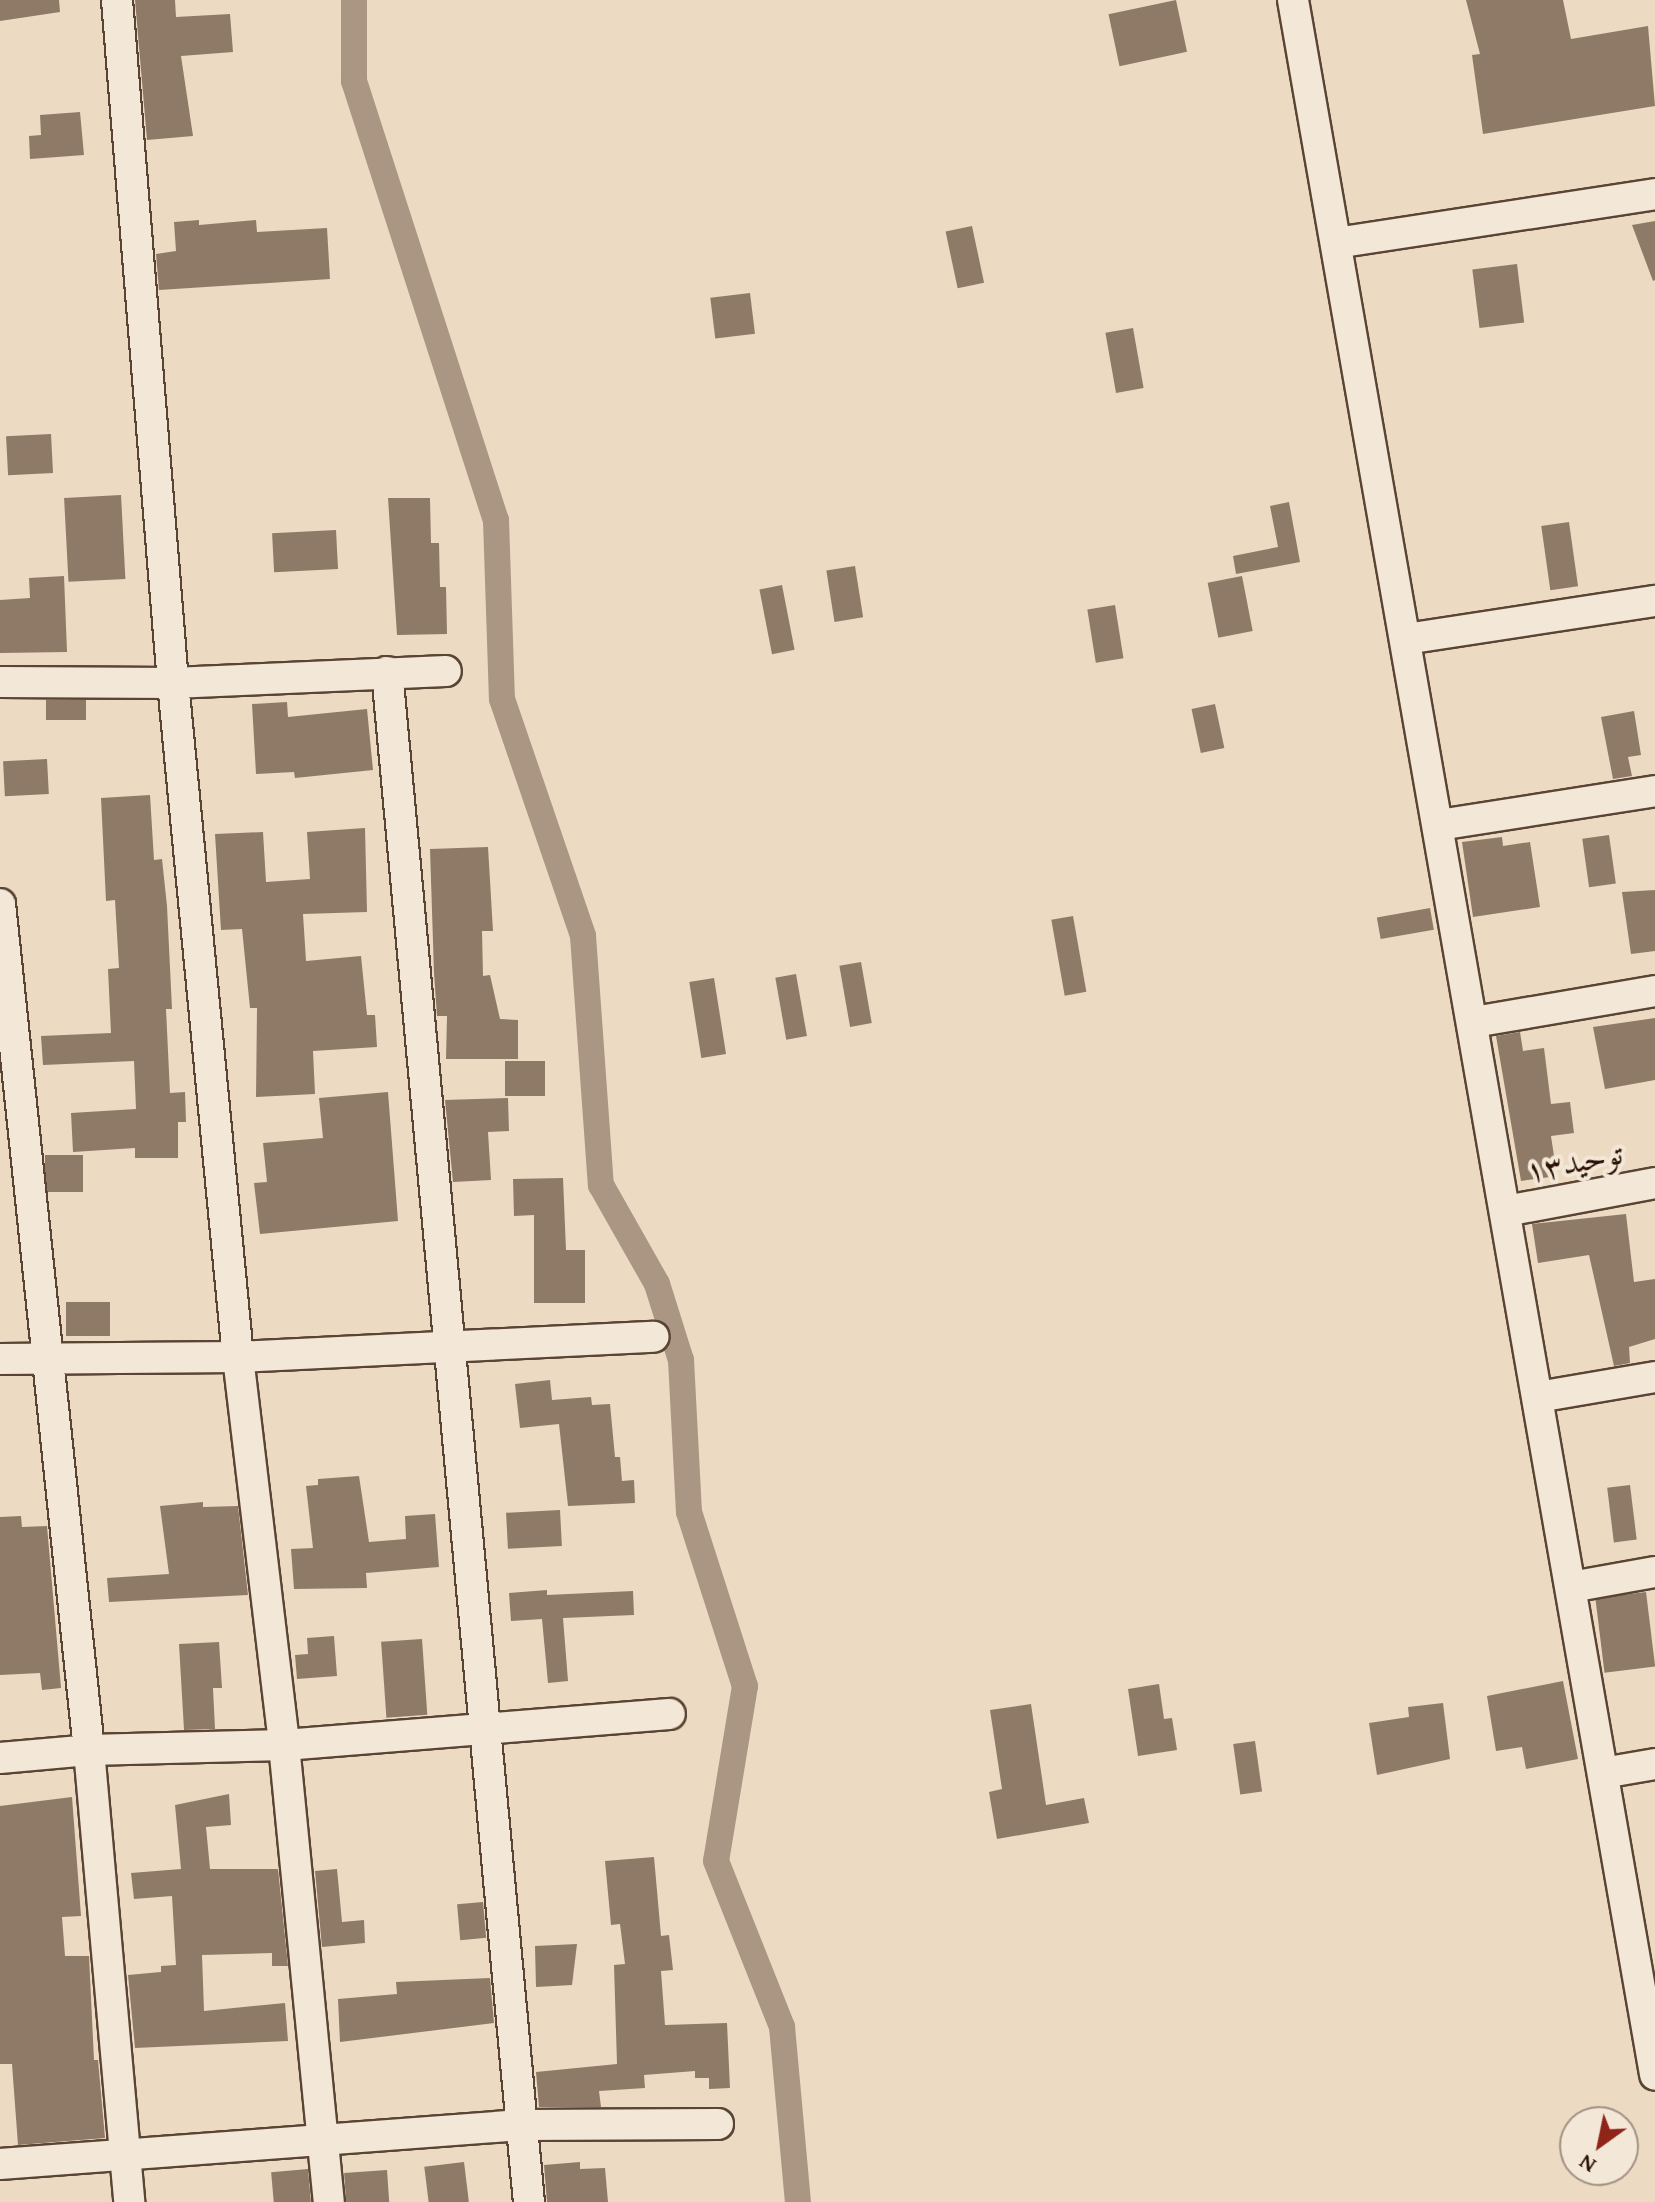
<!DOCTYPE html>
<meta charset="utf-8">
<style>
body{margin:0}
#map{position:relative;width:1655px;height:2202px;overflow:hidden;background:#ecdac3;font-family:"Gentium Book Plus",Amiri,serif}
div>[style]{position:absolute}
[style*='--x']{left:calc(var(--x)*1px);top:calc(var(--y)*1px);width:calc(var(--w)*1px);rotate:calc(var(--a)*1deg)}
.canal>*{height:26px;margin:-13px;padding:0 13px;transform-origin:13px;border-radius:13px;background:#aa9682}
.building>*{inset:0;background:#8f7a67;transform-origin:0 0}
.roads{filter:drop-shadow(2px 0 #5a4433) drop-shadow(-2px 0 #5a4433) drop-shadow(0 2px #5a4433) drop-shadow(0 -2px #5a4433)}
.street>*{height:30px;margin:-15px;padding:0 15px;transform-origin:15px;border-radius:15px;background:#f3e7d8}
span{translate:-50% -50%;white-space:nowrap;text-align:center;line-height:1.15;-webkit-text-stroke:8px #f3e7d8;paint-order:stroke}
.street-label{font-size:32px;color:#2a1203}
.north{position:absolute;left:1559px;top:2106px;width:80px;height:80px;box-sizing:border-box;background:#f3e7d8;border:2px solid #a39283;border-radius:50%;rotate:213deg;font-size:22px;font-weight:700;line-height:32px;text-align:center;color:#2a1203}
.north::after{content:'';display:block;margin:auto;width:28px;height:36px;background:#8f2418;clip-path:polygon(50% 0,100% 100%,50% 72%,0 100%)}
</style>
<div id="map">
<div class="canal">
<i style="--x:354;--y:0;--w:81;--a:90"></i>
<i style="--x:354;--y:81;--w:461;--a:72.1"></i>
<i style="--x:496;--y:520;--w:179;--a:88.1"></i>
<i style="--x:502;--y:699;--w:250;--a:71.1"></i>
<i style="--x:583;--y:936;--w:250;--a:85.9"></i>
<i style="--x:601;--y:1185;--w:114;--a:60.5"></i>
<i style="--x:657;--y:1284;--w:80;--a:72.5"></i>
<i style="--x:681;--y:1360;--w:152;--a:87"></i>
<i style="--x:689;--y:1512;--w:183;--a:72.2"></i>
<i style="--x:745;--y:1686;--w:177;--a:99.4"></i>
<i style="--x:716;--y:1861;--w:179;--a:68.3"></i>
<i style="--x:782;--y:2027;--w:176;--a:84.8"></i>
</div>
<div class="building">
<i style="clip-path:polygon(0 0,59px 0,60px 12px,0 21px)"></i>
<i style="clip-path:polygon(135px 0,175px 0,176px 17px,230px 14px,233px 52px,181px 56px,193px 136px,147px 140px)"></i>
<i style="left:1176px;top:0;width:53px;height:69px;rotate:78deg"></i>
<i style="clip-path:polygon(1466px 0,1563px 0,1571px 39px,1648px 26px,1655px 106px,1483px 134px,1472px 55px,1480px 54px)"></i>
<i style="clip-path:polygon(80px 112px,84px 155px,30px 159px,29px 136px,41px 135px,40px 115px)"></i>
<i style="clip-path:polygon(199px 220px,199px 225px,256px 220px,257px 232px,327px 228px,330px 279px,159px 290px,156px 254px,176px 251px,174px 222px)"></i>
<i style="clip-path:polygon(1655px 221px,1655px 280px,1653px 281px,1632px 225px)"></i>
<i style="left:972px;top:226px;width:58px;height:27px;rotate:78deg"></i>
<i style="left:1517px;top:264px;width:59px;height:45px;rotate:83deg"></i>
<i style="left:750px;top:293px;width:41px;height:40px;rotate:83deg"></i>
<i style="left:1133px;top:328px;width:61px;height:28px;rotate:80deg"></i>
<i style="left:51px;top:434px;width:39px;height:45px;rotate:87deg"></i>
<i style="left:121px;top:495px;width:84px;height:57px;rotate:87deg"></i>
<i style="clip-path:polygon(388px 498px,430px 498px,431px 543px,439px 543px,440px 587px,446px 587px,447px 634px,397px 635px)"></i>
<i style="clip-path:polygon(1289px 502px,1300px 562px,1236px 574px,1233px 556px,1278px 547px,1270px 506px)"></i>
<i style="left:1569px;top:522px;width:65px;height:28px;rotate:82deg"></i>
<i style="left:336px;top:530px;width:39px;height:64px;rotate:87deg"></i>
<i style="left:855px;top:566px;width:52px;height:29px;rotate:81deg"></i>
<i style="clip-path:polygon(64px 576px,67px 652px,0 653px,0 600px,30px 598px,29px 578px)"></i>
<i style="left:1242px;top:576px;width:56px;height:35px;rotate:79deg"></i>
<i style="left:782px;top:585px;width:66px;height:23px;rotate:79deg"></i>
<i style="left:1115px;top:605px;width:54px;height:28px;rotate:81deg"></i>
<i style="left:46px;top:700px;width:40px;height:20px"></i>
<i style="clip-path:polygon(287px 702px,288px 717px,367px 709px,373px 770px,295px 778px,294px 772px,256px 774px,252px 704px)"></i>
<i style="left:1215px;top:704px;width:45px;height:24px;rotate:78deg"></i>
<i style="clip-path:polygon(1634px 711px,1641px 755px,1628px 757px,1632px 776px,1613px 779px,1601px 717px)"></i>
<i style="left:47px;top:759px;width:35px;height:44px;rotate:87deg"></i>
<i style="clip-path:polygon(150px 795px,154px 860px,162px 859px,167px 906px,172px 1009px,166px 1009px,170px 1093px,185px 1092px,186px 1122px,178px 1122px,178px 1158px,135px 1158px,135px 1148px,73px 1152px,71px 1113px,136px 1109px,134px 1061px,43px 1065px,41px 1036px,111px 1033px,108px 969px,119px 968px,115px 900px,106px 901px,101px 798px)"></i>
<i style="clip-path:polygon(365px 828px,367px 912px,303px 914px,306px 961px,361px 956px,367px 1015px,375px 1015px,377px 1047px,313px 1051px,315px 1094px,256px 1097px,257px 1008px,250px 1008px,242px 929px,221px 930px,215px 834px,263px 832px,266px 882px,310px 879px,307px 832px)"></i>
<i style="left:1609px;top:835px;width:49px;height:27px;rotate:82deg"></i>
<i style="clip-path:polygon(1502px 837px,1503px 846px,1530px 842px,1540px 907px,1473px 917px,1462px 842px)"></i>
<i style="clip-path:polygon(488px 847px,493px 931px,482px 931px,483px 976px,490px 975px,500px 1019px,518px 1020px,518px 1059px,446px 1059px,447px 1016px,437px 1016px,434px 973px,430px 849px)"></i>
<i style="clip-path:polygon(1655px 890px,1655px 951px,1631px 954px,1622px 892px)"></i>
<i style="left:1430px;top:908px;width:22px;height:54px;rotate:80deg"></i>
<i style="left:1073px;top:916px;width:77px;height:22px;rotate:80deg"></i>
<i style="left:861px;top:962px;width:62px;height:22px;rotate:80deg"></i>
<i style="left:796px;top:974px;width:63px;height:21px;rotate:80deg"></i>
<i style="left:714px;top:978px;width:77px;height:25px;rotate:81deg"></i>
<i style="clip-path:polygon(1655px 1018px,1655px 1080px,1605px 1089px,1593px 1027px)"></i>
<i style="clip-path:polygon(1520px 1032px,1523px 1051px,1544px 1048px,1551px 1104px,1570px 1102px,1574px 1133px,1551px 1136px,1557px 1176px,1521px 1181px,1496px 1036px)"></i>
<i style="left:505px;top:1061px;width:40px;height:35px"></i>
<i style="clip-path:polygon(388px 1092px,398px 1221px,260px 1234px,254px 1183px,267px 1182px,263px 1143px,323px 1138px,319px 1098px)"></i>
<i style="clip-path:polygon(508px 1098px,509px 1131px,488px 1132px,491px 1180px,453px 1182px,445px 1100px)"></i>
<i style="left:45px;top:1155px;width:38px;height:37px"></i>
<i style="clip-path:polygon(563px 1178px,566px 1250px,585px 1250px,585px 1303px,534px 1303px,534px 1215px,514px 1216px,513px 1179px)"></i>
<i style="clip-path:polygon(1626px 1214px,1634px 1282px,1655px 1279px,1655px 1339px,1629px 1347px,1630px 1363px,1614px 1366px,1589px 1255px,1538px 1263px,1532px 1224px)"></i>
<i style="left:66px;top:1302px;width:44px;height:34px"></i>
<i style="clip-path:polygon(550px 1380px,552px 1400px,591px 1397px,592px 1405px,610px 1404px,615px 1457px,620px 1457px,622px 1481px,634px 1480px,635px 1503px,568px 1506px,559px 1424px,520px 1428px,515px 1384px)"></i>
<i style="clip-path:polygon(359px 1476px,369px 1542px,406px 1539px,405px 1516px,435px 1514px,439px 1567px,366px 1573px,367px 1588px,294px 1589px,291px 1549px,313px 1548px,306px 1486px,318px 1485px,318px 1479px)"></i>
<i style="left:1630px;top:1485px;width:55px;height:23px;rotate:83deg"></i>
<i style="clip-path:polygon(203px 1502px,203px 1507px,238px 1506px,248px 1595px,109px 1602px,107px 1578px,169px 1574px,160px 1506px)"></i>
<i style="left:560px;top:1510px;width:36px;height:54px;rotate:87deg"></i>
<i style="clip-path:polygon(21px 1516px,22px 1527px,47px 1526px,61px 1688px,42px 1690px,40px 1673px,0 1675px,0 1517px)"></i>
<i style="clip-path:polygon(547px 1590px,547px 1595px,633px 1591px,634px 1615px,563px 1618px,568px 1681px,548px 1683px,542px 1619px,511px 1621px,509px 1593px)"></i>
<i style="left:1646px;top:1592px;width:75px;height:51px;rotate:83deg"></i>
<i style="clip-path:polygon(334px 1636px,337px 1676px,297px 1679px,295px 1655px,308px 1654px,307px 1638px)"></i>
<i style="left:422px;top:1639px;width:76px;height:41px;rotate:86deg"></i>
<i style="clip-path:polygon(219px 1642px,222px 1688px,213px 1688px,215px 1729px,184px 1730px,179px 1644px)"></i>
<i style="clip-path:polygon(1563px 1681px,1578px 1759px,1526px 1769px,1522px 1747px,1496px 1751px,1487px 1696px)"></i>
<i style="clip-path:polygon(1159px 1684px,1164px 1719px,1172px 1718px,1177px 1750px,1138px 1756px,1128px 1689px)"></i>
<i style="clip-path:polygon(1443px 1703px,1450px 1759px,1377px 1775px,1369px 1723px,1409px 1717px,1408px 1707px)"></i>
<i style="clip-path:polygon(1031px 1704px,1046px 1805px,1084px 1798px,1089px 1823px,997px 1839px,989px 1792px,1002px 1789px,990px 1710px)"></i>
<i style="left:1255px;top:1741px;width:51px;height:22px;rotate:82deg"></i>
<i style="clip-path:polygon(229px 1794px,231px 1825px,206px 1827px,210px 1869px,278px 1869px,288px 1966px,272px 1966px,272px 1953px,202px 1955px,204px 2011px,285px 2003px,288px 2041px,135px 2048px,128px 1975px,161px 1972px,161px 1966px,176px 1965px,172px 1896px,134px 1899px,131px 1873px,181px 1869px,175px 1805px)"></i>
<i style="clip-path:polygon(72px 1797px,81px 1916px,62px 1917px,65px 1956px,89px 1956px,94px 2060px,98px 2060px,105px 2138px,18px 2145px,12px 2064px,0 2064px,0 1806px)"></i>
<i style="clip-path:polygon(654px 1857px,661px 1936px,669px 1935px,673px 1970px,661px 1971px,665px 2025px,727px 2023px,730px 2088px,709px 2089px,709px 2078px,695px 2078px,695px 2071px,644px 2075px,645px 2088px,599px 2091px,601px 2107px,539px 2107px,536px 2072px,617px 2064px,614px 1965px,625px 1964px,620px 1924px,611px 1925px,605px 1861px)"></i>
<i style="clip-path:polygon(337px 1869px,342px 1922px,364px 1920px,365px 1943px,322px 1947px,315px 1871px)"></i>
<i style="left:483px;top:1902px;width:36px;height:26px;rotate:85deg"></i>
<i style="clip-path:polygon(577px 1944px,572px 1985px,536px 1987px,535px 1946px)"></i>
<i style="clip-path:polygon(490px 1978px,494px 2023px,340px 2042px,338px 1999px,397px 1994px,396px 1982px)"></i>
<i style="left:464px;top:2162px;width:40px;height:40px;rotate:83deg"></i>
<i style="clip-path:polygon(580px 2162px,580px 2169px,605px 2168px,608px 2202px,547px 2202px,544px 2165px)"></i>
<i style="left:308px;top:2169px;width:33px;height:37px;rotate:85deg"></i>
<i style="left:387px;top:2170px;width:32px;height:43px;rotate:86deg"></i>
</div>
<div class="roads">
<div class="street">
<i style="--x:117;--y:0;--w:685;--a:85.31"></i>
<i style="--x:173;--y:683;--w:677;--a:84.49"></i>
<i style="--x:238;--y:1357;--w:391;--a:83.2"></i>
<i style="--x:284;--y:1745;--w:459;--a:84.4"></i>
<i style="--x:1293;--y:0;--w:2106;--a:80.1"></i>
<i style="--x:1336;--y:243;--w:323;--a:-8.7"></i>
<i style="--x:1406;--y:639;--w:252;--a:-8.7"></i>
<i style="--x:387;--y:672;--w:1537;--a:84.7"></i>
<i style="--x:0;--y:682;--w:173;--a:0.3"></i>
<i style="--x:173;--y:683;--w:273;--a:-2.5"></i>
<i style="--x:1439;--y:825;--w:219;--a:-8.9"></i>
<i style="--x:0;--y:904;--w:851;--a:83.99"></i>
<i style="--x:89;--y:1750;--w:454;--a:84.9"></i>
<i style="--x:1474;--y:1022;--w:184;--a:-9.7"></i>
<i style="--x:1506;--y:1211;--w:152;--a:-10.6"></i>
<i style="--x:0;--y:1359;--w:238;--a:-0.5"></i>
<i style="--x:238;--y:1357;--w:416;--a:-2.8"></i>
<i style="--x:1538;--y:1397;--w:119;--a:-9.7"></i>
<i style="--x:1571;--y:1587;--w:85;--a:-10.1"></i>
<i style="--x:0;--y:1758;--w:89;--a:-5.1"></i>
<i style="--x:89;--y:1750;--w:195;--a:-1.5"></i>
<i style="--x:284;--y:1745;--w:387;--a:-4.6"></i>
<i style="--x:1603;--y:1773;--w:53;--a:-9.8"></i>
<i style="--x:0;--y:2164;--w:522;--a:-4.28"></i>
<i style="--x:521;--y:2125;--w:197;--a:-0.3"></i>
</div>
</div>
<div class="street-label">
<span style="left:1574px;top:1162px;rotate:-11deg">توحید۱۳</span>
</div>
<div class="north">N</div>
</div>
